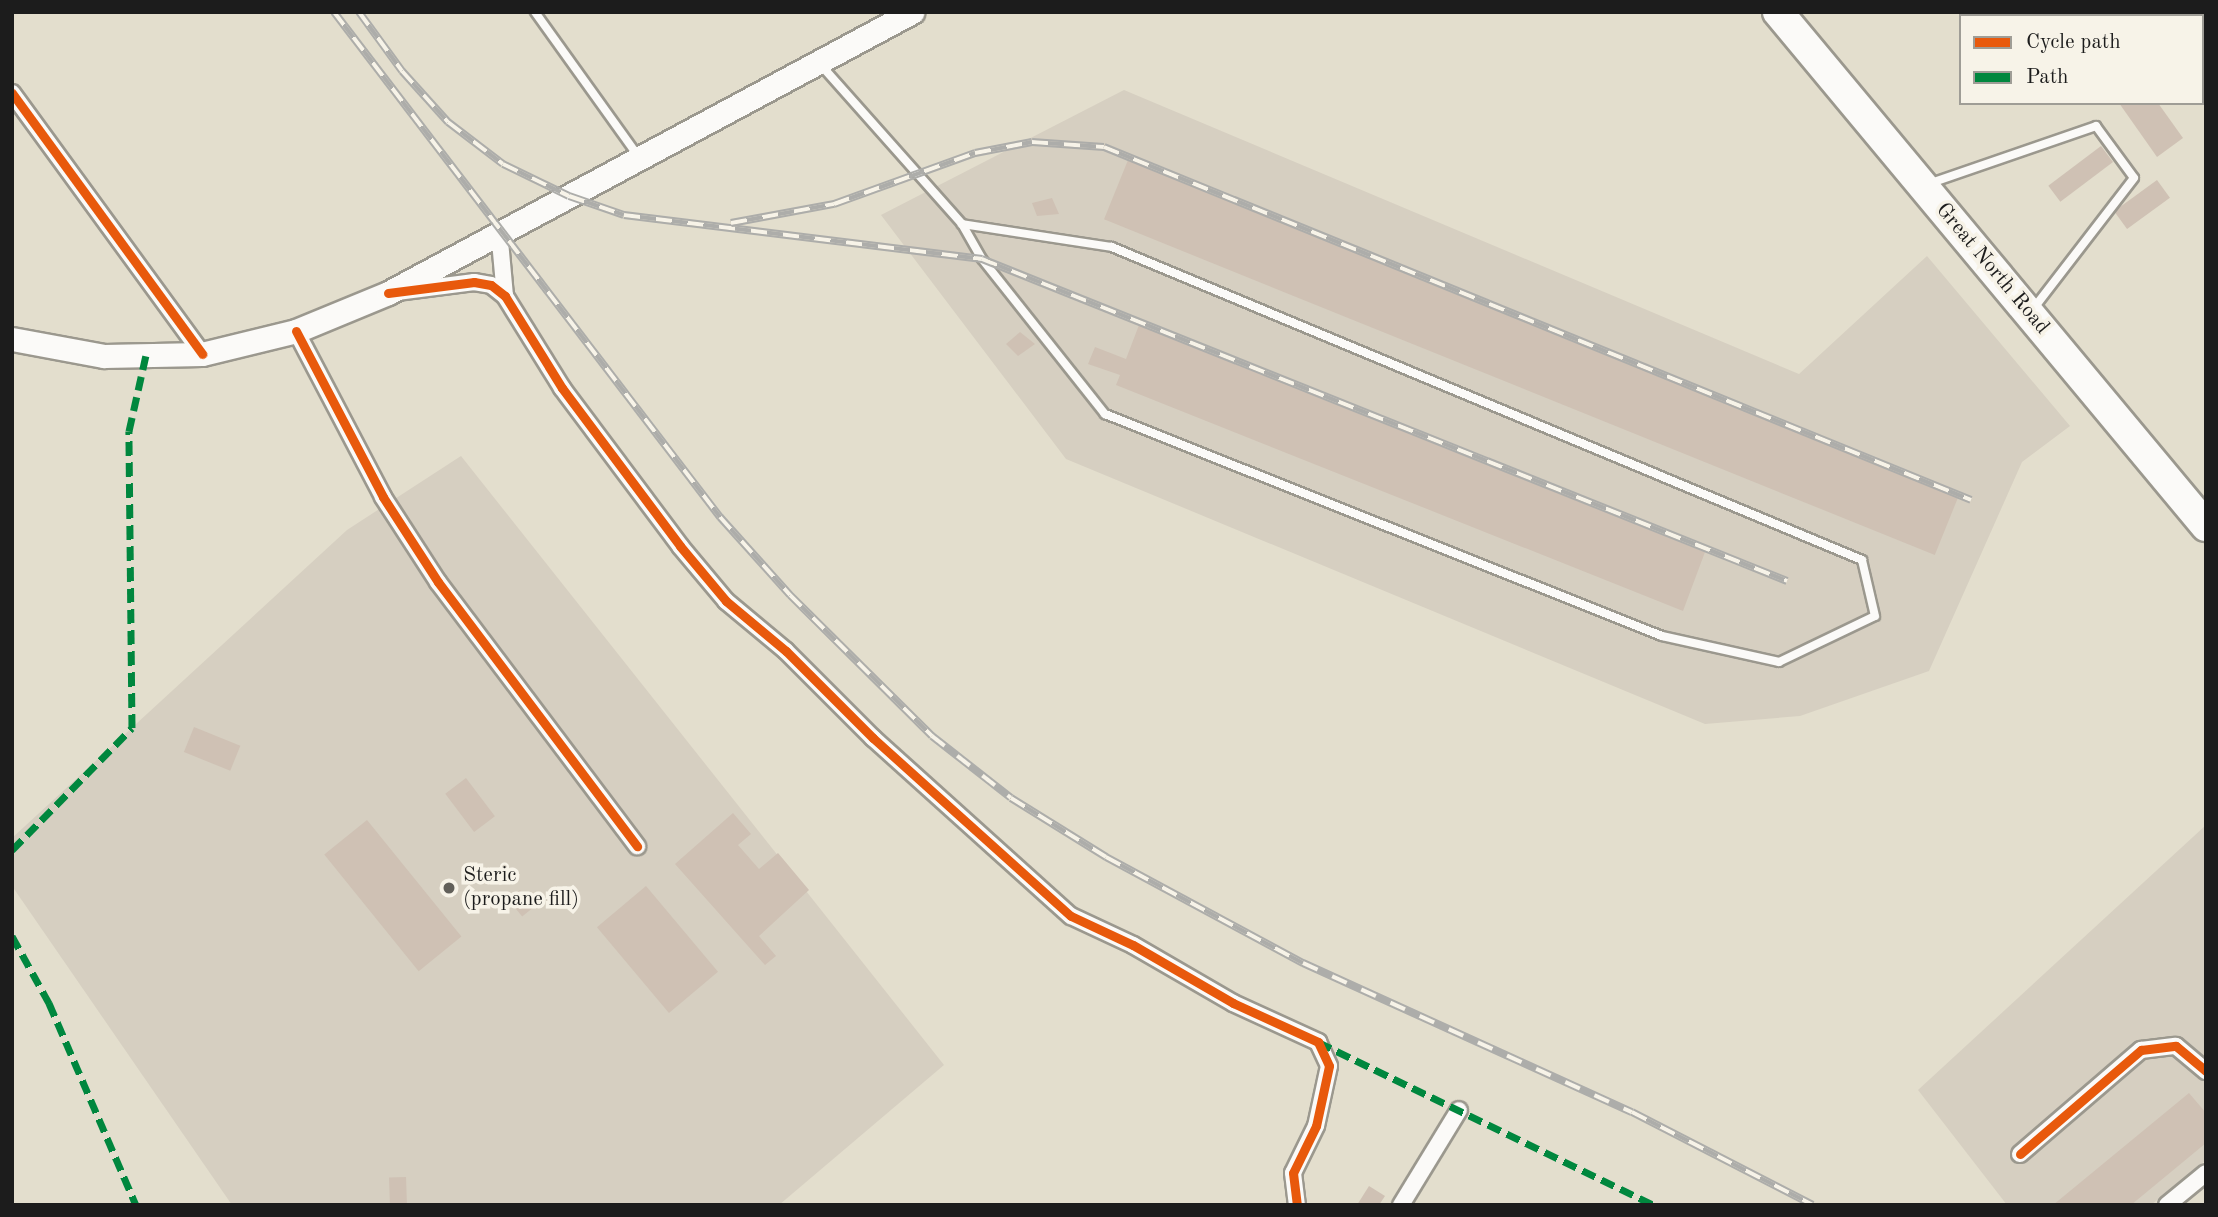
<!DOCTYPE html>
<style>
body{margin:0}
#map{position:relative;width:2218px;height:1217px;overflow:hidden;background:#e3decd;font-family:"Old Standard TT",serif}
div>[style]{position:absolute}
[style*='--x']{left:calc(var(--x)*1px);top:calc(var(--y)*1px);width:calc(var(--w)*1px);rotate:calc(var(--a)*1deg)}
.industrial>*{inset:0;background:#d6cfc1}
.building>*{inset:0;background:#cfc1b4;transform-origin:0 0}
.roads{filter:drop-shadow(2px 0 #9b988e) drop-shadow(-2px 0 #9b988e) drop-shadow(0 2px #9b988e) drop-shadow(0 -2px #9b988e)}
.lane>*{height:8px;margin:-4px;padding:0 4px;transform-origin:4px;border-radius:4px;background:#fbfaf8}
.street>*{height:16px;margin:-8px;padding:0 8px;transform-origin:8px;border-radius:8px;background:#fbfaf8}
.secondary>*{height:23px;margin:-11.5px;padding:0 11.5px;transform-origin:11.5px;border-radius:11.5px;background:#fbfaf8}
.highway>*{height:30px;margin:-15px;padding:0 15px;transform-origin:15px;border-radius:15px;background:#fbfaf8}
.rail>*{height:8px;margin-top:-4px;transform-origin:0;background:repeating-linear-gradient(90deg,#f7f3e8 0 16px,#adadaa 0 32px);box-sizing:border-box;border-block:2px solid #adadaa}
.quiet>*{height:7px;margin-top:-3.5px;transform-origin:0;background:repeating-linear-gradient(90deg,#00873e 0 14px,transparent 0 21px)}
.cycleway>*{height:9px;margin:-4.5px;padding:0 4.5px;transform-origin:4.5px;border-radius:4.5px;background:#e8590c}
.dots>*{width:19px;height:19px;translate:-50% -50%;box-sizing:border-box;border:4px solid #f7f3e8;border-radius:50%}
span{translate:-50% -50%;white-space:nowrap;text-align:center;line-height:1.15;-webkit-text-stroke:7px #f7f3e8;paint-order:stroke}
.street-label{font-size:21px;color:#1c1c1c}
.poi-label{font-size:21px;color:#1c1c1c}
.left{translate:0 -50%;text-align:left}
.frame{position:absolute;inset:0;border:14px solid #1c1c1c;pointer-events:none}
.legend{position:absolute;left:1959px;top:14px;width:245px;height:91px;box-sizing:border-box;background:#f7f3e8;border:2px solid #9f9d96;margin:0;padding:9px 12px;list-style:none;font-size:21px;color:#1c1c1c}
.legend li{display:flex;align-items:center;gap:14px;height:35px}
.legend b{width:35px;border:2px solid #9f9d96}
</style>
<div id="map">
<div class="industrial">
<i style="clip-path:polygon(1124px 90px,1799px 374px,1927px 256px,2070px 426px,2022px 462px,1929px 671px,1800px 716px,1705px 724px,1066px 459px,881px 215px)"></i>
<i style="clip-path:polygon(461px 456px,944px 1065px,779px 1205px,232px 1205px,12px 886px,12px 838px,347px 530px)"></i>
<i style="clip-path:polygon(2206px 825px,2206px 1160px,2151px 1205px,2007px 1205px,1918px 1090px)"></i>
</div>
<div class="building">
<i style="clip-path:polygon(2119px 103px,2158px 103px,2183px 138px,2157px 157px)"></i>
<i style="left:2101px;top:146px;width:20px;height:66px;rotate:53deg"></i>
<i style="left:1128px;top:160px;width:896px;height:64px;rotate:22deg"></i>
<i style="left:2157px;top:180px;width:22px;height:53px;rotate:54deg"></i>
<i style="clip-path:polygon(1052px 198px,1059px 214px,1037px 216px,1032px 203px)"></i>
<i style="clip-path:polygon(1139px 325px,1705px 552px,1683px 611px,1116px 385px,1120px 375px,1088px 364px,1095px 347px,1126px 359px)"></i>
<i style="clip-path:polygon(1020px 332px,1035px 344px,1018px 356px,1006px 344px)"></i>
<i style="left:194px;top:727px;width:50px;height:27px;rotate:22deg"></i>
<i style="left:466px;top:778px;width:48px;height:26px;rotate:53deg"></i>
<i style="clip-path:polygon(733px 813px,751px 834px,738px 845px,759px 869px,778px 853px,809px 890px,759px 936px,776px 956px,765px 965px,675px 864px)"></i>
<i style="left:367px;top:820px;width:150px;height:55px;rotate:51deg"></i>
<i style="left:646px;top:886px;width:112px;height:64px;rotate:50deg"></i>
<i style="left:520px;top:890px;width:22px;height:15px;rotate:51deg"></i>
<i style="clip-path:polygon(2189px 1093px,2206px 1113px,2206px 1143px,2131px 1205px,2053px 1205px)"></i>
<i style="left:406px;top:1177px;width:28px;height:17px;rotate:88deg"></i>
<i style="clip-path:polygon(1369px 1186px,1385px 1196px,1379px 1205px,1357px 1205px)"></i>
</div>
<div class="roads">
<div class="lane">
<i style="--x:535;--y:12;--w:178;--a:54.4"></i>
<i style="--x:820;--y:64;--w:214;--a:48.4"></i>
<i style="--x:962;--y:224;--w:40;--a:60.3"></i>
<i style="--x:982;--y:259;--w:198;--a:51.6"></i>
<i style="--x:1105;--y:414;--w:600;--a:21.73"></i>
<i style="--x:1662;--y:636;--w:120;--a:12.5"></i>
<i style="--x:1779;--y:662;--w:106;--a:-25.6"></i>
<i style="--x:1875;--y:616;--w:57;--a:-103.1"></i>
<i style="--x:1862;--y:560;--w:813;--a:-157.35"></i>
<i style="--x:1112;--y:247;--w:152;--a:-171.3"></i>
<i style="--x:1928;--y:184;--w:178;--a:-19"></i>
<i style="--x:2096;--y:126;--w:64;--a:53.8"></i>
<i style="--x:2134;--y:178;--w:165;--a:127.6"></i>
</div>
<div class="street">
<i style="--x:12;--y:93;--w:323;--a:53.9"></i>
<i style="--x:499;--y:230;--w:66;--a:84.8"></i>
<i style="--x:397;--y:292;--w:78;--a:-7.4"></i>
<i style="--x:474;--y:282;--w:17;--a:10"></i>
<i style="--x:491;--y:285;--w:18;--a:38"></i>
<i style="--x:505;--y:296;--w:108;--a:58.2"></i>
<i style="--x:562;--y:388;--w:197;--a:53.2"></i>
<i style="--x:680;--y:546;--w:72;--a:50.1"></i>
<i style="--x:726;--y:601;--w:78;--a:39.8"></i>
<i style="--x:786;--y:651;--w:123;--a:45"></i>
<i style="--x:873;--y:738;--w:266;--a:42"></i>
<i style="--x:1071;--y:916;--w:68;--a:25.1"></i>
<i style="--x:1133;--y:945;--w:116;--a:30.1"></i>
<i style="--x:1233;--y:1003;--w:94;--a:24.6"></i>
<i style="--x:1318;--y:1042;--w:26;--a:65"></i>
<i style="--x:1329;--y:1066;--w:61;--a:102.2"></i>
<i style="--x:1316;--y:1126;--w:52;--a:116.1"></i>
<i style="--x:1293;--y:1173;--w:32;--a:83"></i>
<i style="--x:296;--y:331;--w:187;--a:62.3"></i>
<i style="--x:383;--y:497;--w:101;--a:57.1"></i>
<i style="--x:438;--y:582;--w:331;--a:53"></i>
<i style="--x:2020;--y:1154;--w:160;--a:-40.7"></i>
<i style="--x:2141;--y:1050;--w:35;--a:-7"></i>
<i style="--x:2176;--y:1046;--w:39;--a:40"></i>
<i style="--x:1401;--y:1205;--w:111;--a:-58.6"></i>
<i style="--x:2167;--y:1205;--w:50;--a:-39.4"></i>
</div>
<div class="secondary">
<i style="--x:12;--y:339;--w:94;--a:10.5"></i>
<i style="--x:104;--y:356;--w:98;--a:-1.2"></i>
<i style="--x:202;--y:354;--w:97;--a:-13.7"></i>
<i style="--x:296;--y:331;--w:100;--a:-22.4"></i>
<i style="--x:388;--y:293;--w:595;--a:-28.2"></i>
</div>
<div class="highway">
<i style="--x:1778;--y:12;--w:669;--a:50.22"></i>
</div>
</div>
<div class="rail">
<i style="--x:334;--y:12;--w:636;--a:52.61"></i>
<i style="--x:720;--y:517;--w:105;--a:48.1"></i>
<i style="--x:790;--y:595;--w:200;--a:44.8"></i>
<i style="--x:932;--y:736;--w:100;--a:38.1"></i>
<i style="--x:1011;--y:798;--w:112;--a:31.8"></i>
<i style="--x:1106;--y:857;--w:224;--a:28.3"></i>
<i style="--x:1303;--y:963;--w:361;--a:24.4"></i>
<i style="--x:1632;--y:1112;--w:203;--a:27.2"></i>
<i style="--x:359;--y:12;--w:73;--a:53.9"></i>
<i style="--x:402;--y:71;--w:69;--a:48"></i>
<i style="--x:448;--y:122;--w:69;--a:37.4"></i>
<i style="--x:503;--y:164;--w:73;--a:25.9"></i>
<i style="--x:569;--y:196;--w:58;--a:19.1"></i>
<i style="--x:624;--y:215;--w:361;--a:7"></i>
<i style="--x:982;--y:259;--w:867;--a:21.8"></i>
<i style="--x:731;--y:223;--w:105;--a:-10.5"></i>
<i style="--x:834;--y:204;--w:150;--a:-19.9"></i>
<i style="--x:975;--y:153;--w:58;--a:-10.9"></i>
<i style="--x:1032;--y:142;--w:72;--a:4"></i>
<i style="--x:1104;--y:147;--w:936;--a:22.15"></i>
</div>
<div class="quiet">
<i style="--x:12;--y:850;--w:171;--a:-45.5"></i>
<i style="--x:132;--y:728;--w:297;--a:-90.6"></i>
<i style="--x:129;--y:431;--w:78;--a:-77.4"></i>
<i style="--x:12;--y:936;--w:77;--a:61.1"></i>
<i style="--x:49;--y:1003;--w:220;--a:66.7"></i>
<i style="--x:1318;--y:1042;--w:373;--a:25.9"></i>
</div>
<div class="cycleway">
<i style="--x:12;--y:93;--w:323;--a:53.9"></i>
<i style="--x:388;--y:293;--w:87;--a:-7.3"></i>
<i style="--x:474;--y:282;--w:17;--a:10"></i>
<i style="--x:491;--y:285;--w:18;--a:38"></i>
<i style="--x:505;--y:296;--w:108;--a:58.2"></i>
<i style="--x:562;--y:388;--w:197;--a:53.2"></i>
<i style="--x:680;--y:546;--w:72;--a:50.1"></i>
<i style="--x:726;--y:601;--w:78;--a:39.8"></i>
<i style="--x:786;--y:651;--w:123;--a:45"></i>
<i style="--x:873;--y:738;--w:266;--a:42"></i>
<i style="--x:1071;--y:916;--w:68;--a:25.1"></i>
<i style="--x:1133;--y:945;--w:116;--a:30.1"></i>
<i style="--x:1233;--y:1003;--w:94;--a:24.6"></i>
<i style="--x:1318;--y:1042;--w:26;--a:65"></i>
<i style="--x:1329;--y:1066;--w:61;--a:102.2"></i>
<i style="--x:1316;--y:1126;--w:52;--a:116.1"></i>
<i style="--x:1293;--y:1173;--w:32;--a:83"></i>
<i style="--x:296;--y:331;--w:187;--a:62.3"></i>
<i style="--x:383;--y:497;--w:101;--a:57.1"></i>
<i style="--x:438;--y:582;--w:331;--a:53"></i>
<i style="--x:2020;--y:1154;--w:160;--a:-40.7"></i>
<i style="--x:2141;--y:1050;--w:35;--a:-7"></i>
<i style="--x:2176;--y:1046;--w:39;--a:40"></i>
</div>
<div class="dots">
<i style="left:449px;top:888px;background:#62605a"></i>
</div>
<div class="street-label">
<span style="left:1992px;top:269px;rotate:50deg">Great North Road</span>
</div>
<div class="poi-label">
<span class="left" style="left:463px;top:888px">Steric<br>(propane fill)</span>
</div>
<div class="frame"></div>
<ul class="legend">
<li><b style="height:9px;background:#e8590c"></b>Cycle path</li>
<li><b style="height:9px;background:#00873e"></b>Path</li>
</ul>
</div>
